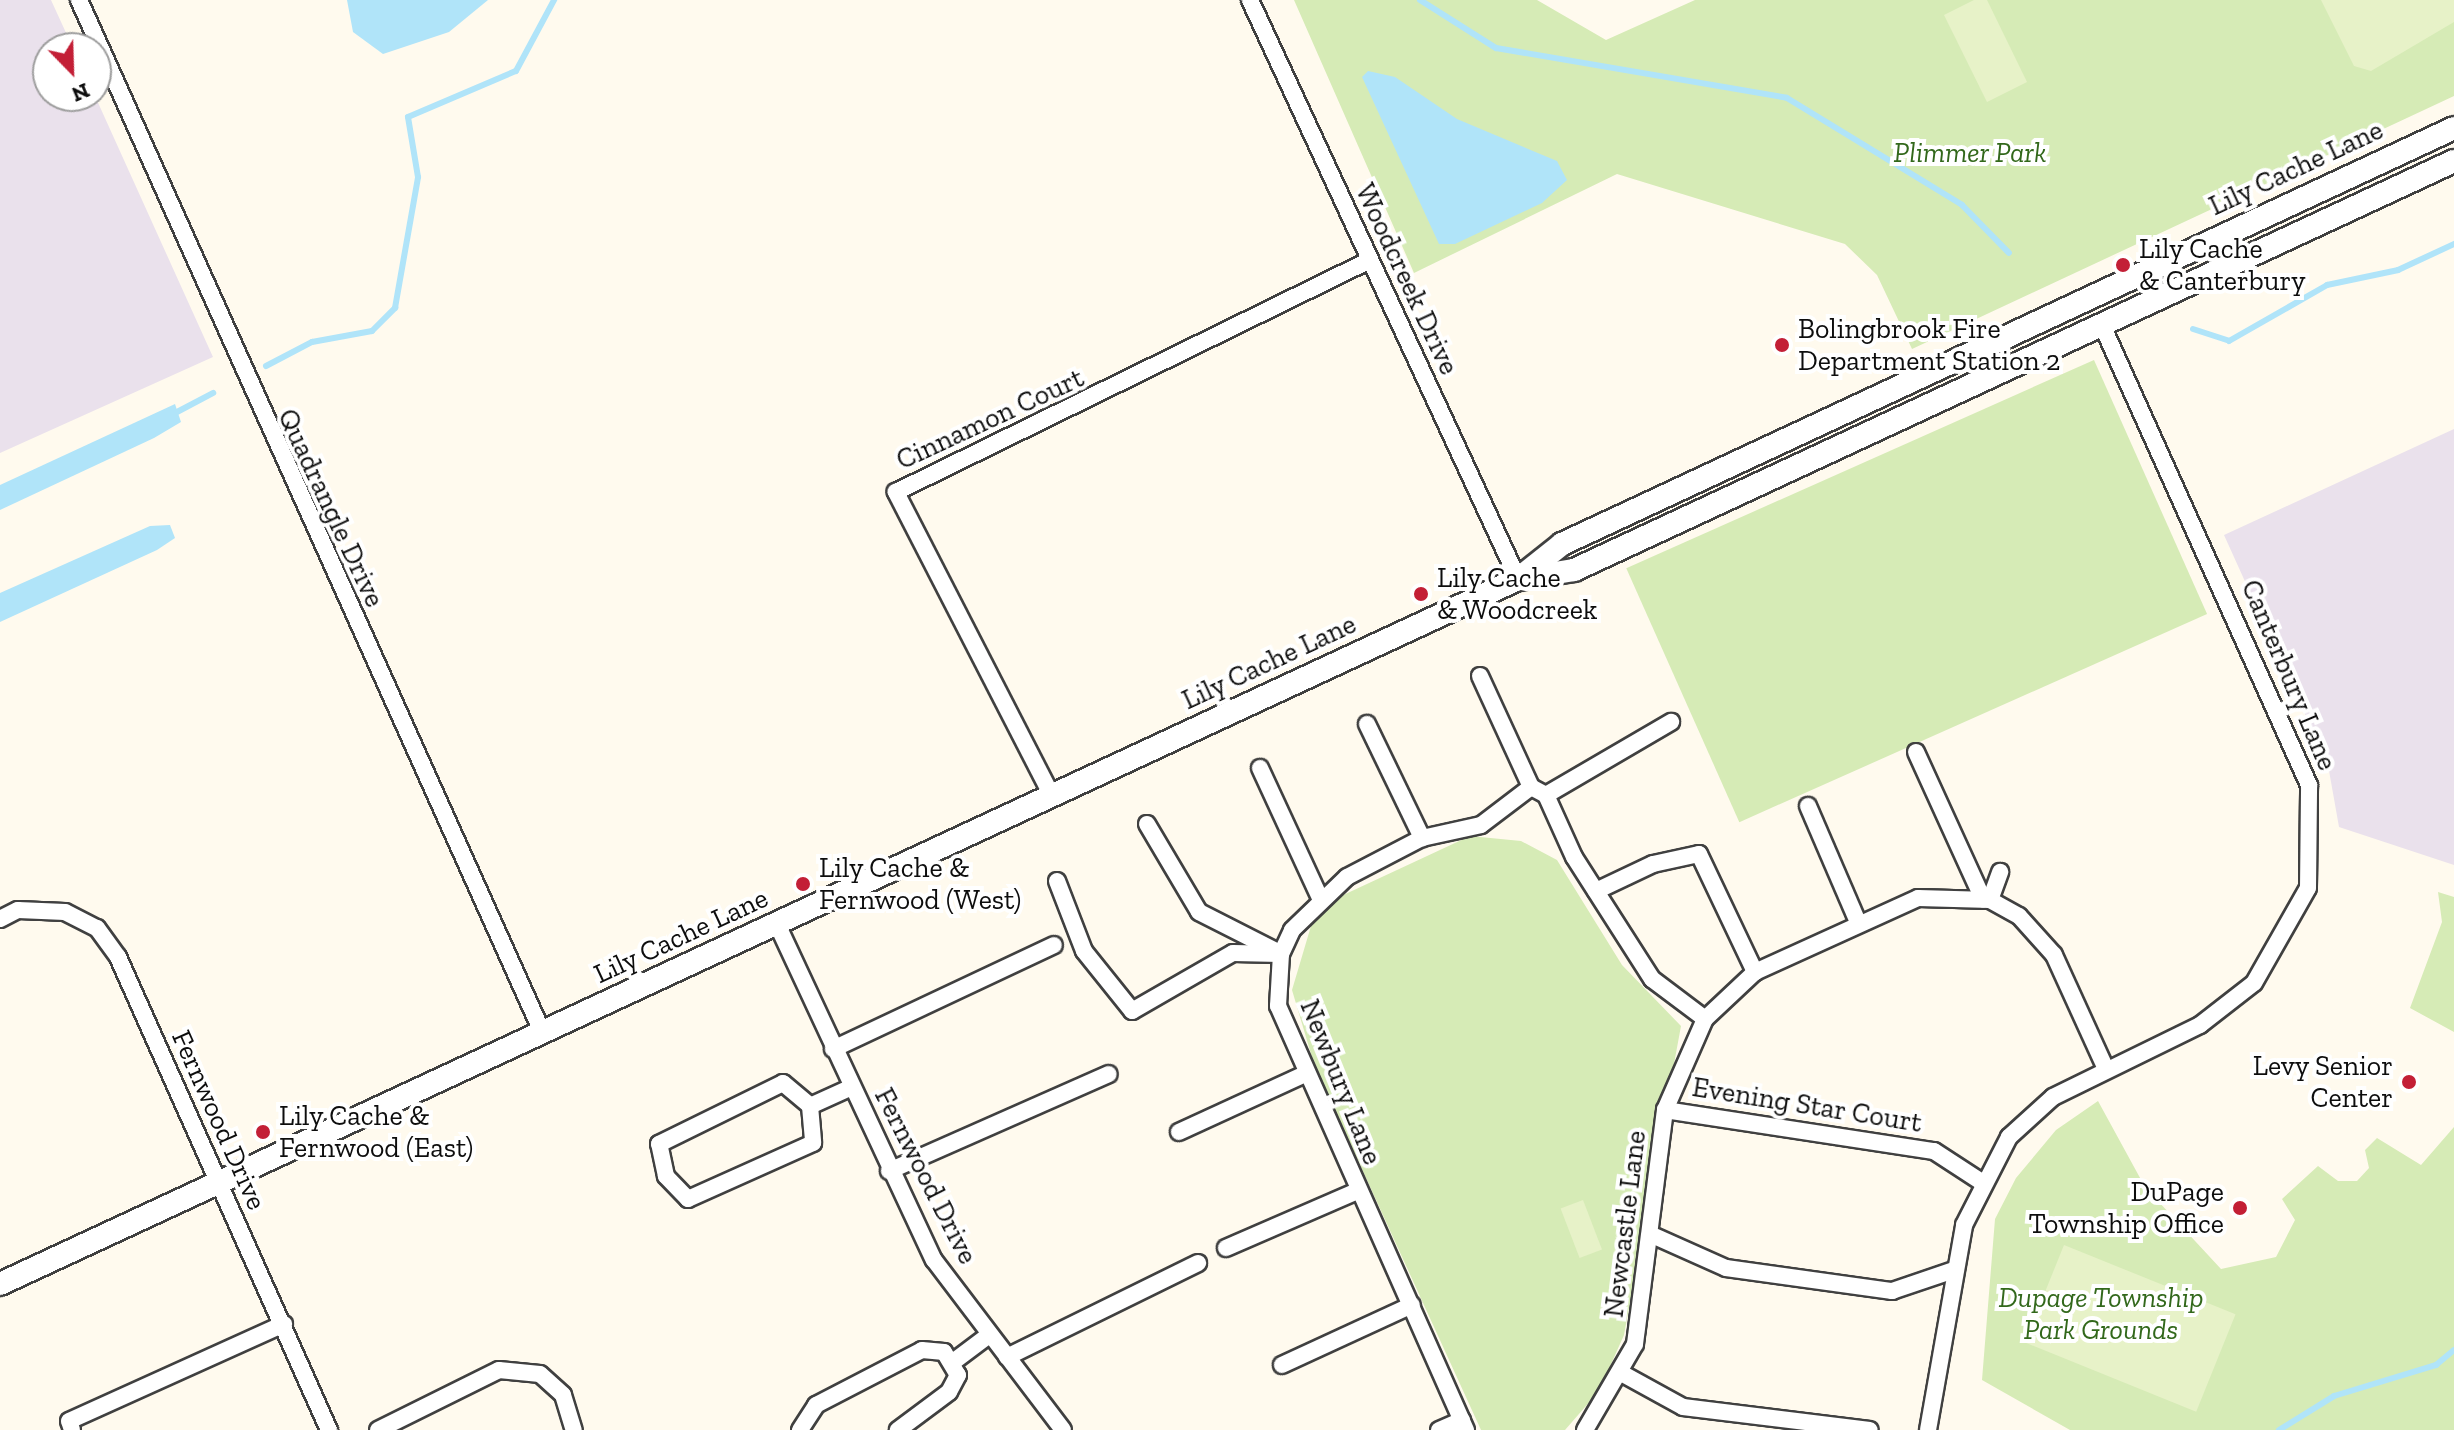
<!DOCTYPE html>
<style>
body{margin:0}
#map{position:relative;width:2454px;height:1430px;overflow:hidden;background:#fffaee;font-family:"Zilla Slab",serif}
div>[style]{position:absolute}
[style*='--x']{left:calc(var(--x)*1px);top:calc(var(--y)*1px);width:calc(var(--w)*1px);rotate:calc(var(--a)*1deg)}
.industrial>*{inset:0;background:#eae1ec}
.green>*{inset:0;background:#d6ebb6;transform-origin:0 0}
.pitch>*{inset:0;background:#e7f2c8;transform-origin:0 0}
.water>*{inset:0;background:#b0e4f9}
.stream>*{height:6px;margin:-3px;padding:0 3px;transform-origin:3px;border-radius:3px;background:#b0e4f9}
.roads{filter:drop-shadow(2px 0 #404040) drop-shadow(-2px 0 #404040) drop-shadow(0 2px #404040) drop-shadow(0 -2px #404040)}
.minor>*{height:16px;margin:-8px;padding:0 8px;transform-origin:8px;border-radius:8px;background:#fff}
.tertiary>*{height:22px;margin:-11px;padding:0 11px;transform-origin:11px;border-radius:11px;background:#fff}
.dots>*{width:22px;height:22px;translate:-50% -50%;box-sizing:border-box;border:4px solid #fff;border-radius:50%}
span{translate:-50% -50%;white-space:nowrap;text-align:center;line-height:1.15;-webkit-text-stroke:8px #fff;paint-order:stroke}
.park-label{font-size:28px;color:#32681b;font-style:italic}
.street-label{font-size:28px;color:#0d0d0d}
.poi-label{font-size:28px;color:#0d0d0d}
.left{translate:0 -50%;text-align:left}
.right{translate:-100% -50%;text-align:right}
.north{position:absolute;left:32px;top:32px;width:80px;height:80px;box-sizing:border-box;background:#fff;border:2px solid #9e9e9e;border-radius:50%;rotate:157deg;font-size:22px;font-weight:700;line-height:32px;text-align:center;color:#0d0d0d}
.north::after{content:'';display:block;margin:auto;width:28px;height:36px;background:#c31f36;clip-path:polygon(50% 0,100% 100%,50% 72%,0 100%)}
</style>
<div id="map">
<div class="industrial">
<i style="clip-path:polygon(0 0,51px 0,73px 48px,48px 48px,48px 96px,95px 96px,213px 357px,0 453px)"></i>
<i style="clip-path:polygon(2454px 429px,2454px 865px,2339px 827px,2328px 765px,2224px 535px)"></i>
</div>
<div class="green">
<i style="clip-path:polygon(1294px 0,1537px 0,1606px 40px,1695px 0,2454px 0,2454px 96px,1912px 349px,1877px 275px,1845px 244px,1617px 174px,1414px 273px)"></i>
<i style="left:2094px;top:360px;width:278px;height:512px;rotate:66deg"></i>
<i style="clip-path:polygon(1470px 836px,1521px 841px,1557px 860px,1622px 965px,1681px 1026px,1624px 1335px,1599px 1391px,1565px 1430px,1481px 1430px,1314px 1064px,1292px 990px,1311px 926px,1339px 897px)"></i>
<i style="clip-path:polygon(2438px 892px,2454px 897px,2454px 1032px,2410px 1008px,2442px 922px)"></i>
<i style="clip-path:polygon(2098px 1101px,2145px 1187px,2221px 1269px,2276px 1257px,2295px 1220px,2282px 1199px,2318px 1166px,2338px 1181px,2357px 1181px,2369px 1168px,2365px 1150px,2377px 1138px,2421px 1165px,2454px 1127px,2454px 1430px,2070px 1430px,1982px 1380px,1995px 1219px,2016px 1178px,2056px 1130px)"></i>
</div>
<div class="pitch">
<i style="clip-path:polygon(1974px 0,1987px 0,2027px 82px,1987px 102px,1944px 15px)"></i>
<i style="clip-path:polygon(2321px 0,2454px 0,2454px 22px,2371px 71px,2354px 66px)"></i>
<i style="left:1583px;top:1200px;width:53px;height:24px;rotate:69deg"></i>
<i style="left:2064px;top:1245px;width:185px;height:105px;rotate:22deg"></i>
</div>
<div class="water">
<i style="clip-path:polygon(347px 0,488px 0,449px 32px,383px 54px,353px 32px)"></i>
<i style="clip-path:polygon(1368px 71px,1395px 77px,1457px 119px,1557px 161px,1567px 180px,1542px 203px,1455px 244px,1439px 244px,1362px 77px)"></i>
<i style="clip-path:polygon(175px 404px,181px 422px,154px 438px,0 510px,0 485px)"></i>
<i style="clip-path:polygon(170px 525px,175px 538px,157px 550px,0 622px,0 593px,150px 526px)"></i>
</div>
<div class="stream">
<i style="--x:1420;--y:0;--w:90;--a:32.3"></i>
<i style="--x:1496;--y:48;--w:295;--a:9.7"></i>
<i style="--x:1787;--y:98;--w:205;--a:31.4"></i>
<i style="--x:1962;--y:205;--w:67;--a:45.6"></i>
<i style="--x:2193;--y:329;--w:38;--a:18"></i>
<i style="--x:2229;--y:341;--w:113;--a:-29.7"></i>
<i style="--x:2327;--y:285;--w:73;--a:-11.9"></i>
<i style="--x:2398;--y:270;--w:62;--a:-24.9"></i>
<i style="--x:266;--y:366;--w:52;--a:-27.6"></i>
<i style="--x:312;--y:342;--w:61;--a:-10.4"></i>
<i style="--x:372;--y:331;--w:33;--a:-45"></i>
<i style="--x:395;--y:308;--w:133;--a:-80"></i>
<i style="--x:418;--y:177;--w:61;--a:-99.5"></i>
<i style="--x:408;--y:117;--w:117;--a:-23.1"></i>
<i style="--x:516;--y:71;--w:81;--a:-61.8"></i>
<i style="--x:177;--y:412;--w:41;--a:-27.8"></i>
<i style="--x:2279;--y:1430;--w:65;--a:-31.7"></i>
<i style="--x:2334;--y:1396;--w:107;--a:-16.9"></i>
<i style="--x:2436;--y:1365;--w:23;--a:-40"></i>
</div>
<div class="roads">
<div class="minor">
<i style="--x:79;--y:0;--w:1133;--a:65.83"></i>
<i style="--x:1250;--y:0;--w:638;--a:65.16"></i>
<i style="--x:1480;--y:676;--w:122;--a:65.3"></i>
<i style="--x:1367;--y:724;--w:127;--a:64.2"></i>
<i style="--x:1916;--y:752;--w:162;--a:65.5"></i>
<i style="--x:1260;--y:768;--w:143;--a:65.2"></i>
<i style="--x:1546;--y:795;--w:145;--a:-30.3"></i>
<i style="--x:1052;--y:796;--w:342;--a:-117.2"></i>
<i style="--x:896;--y:492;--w:525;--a:-26.08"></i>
<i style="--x:1808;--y:806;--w:126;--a:66.7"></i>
<i style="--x:1147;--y:824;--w:102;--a:59.4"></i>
<i style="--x:1199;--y:912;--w:86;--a:26.9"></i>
<i style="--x:1057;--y:881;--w:75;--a:68.9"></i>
<i style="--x:1084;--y:951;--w:77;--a:51.3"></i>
<i style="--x:1132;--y:1011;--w:116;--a:-29.9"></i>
<i style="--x:1233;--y:953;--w:48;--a:1.2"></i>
<i style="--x:1596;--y:891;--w:63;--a:-25.3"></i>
<i style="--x:1653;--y:864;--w:47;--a:-12.3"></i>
<i style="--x:1699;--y:854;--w:131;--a:64.6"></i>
<i style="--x:1990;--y:900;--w:30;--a:-70"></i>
<i style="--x:0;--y:919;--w:20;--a:-27"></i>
<i style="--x:18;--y:910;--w:47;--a:2.4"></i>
<i style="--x:65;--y:912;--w:36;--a:27"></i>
<i style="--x:97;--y:928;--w:36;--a:54"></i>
<i style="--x:118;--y:957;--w:518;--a:65.96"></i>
<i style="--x:777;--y:924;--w:371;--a:65"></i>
<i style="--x:934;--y:1260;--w:213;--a:52.8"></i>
<i style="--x:833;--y:1049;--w:244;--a:-25.2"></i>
<i style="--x:810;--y:1106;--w:37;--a:85"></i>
<i style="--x:813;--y:1143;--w:137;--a:155.9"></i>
<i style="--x:688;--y:1199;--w:32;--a:-134"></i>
<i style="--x:666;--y:1176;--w:33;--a:-102"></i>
<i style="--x:659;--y:1144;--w:138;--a:-26.2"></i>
<i style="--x:783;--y:1083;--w:35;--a:40"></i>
<i style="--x:810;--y:1106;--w:46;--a:-24.3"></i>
<i style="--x:1665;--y:1110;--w:272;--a:8.7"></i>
<i style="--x:1934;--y:1151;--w:55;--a:33.1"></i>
<i style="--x:1179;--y:1132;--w:141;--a:-24.7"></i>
<i style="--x:889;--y:1171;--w:240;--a:-23.8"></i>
<i style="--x:1652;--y:1235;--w:81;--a:24"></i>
<i style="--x:1726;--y:1268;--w:168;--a:7.9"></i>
<i style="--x:1892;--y:1291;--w:65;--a:-18.7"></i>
<i style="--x:1226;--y:1248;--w:143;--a:-23.5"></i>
<i style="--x:1007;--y:1357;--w:213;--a:-26.2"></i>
<i style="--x:953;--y:1362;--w:45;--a:-36.9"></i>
<i style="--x:1282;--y:1365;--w:143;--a:-24.8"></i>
<i style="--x:1623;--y:1374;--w:68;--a:28.8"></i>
<i style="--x:1683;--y:1407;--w:188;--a:7"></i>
<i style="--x:72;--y:1430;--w:9;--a:-108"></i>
<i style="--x:69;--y:1421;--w:236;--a:-24.3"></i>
<i style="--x:378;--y:1430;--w:135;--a:-26.4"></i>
<i style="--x:499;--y:1370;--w:41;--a:5.6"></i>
<i style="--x:540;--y:1374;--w:31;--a:42"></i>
<i style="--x:563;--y:1395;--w:37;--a:73"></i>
<i style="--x:800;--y:1430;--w:30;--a:-57"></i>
<i style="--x:816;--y:1405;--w:119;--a:-27.4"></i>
<i style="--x:922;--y:1350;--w:22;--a:5"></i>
<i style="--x:944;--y:1352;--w:27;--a:59"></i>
<i style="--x:958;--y:1375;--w:19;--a:118"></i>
<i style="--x:949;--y:1392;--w:64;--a:143.3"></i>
<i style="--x:1439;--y:1430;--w:25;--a:-23"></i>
<i style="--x:1466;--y:1430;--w:464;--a:-113.9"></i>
<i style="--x:1278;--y:1006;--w:52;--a:-86.7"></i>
<i style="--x:1281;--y:954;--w:26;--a:-65"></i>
<i style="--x:1292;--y:930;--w:76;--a:-43.9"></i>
<i style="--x:1347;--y:877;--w:85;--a:-27.5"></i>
<i style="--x:1422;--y:838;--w:60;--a:-12.4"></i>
<i style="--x:1481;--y:825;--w:63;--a:-37.2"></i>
<i style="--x:1531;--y:787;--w:17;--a:28"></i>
<i style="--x:1546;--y:795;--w:68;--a:65.7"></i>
<i style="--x:1574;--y:857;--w:145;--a:57.4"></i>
<i style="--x:1652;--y:979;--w:66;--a:37"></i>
<i style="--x:1585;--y:1430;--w:99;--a:-59.8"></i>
<i style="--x:1635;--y:1344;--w:236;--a:-82.7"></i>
<i style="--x:1665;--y:1110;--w:99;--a:-66.3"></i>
<i style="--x:1705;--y:1019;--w:69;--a:-43.2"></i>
<i style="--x:1755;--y:972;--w:179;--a:-24.4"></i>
<i style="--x:1918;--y:898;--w:72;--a:1.6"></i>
<i style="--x:1990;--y:900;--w:33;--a:29"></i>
<i style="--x:2019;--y:916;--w:52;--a:48.1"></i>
<i style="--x:2054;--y:955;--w:123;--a:65.5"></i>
<i style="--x:1928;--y:1430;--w:208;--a:-80"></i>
<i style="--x:1964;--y:1225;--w:99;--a:-62.9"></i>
<i style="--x:2009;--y:1137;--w:59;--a:-42.3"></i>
<i style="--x:2053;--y:1097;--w:164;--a:-26.1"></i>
<i style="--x:2200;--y:1025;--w:68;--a:-37.9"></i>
<i style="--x:2254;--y:983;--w:109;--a:-60.4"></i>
<i style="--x:2308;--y:888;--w:103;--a:-89.4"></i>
<i style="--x:2309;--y:785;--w:504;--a:-114.23"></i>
</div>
<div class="tertiary">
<i style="--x:1519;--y:579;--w:56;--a:-9.3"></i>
<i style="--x:1574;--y:570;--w:970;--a:-24.93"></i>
<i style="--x:0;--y:1284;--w:1674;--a:-24.91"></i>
<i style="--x:1518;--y:579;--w:56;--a:-38.5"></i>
<i style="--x:1562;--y:544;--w:984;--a:-25"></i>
</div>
</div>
<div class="dots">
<i style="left:2123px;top:265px;background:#c31f36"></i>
<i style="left:1782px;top:345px;background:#c31f36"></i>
<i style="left:1421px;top:594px;background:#c31f36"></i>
<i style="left:803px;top:884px;background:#c31f36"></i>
<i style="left:2409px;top:1082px;background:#c31f36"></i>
<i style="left:263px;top:1132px;background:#c31f36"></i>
<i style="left:2240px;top:1208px;background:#c31f36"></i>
</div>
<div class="park-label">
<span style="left:1970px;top:153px">Plimmer Park</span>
<span style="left:2101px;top:1314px">Dupage Township<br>Park Grounds</span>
</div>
<div class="street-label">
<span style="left:2296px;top:168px;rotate:-25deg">Lily Cache Lane</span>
<span style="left:1407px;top:279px;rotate:65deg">Woodcreek Drive</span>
<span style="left:990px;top:419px;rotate:-25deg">Cinnamon Court</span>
<span style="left:331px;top:508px;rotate:65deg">Quadrangle Drive</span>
<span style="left:1269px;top:662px;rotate:-25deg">Lily Cache Lane</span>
<span style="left:2289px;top:675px;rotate:67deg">Canterbury Lane</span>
<span style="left:681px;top:936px;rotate:-25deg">Lily Cache Lane</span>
<span style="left:1341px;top:1082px;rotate:68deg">Newbury Lane</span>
<span style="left:1807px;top:1105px;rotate:9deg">Evening Star Court</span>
<span style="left:219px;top:1120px;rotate:66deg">Fernwood Drive</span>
<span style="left:926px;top:1176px;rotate:63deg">Fernwood Drive</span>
<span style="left:1625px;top:1224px;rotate:-83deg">Newcastle Lane</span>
</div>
<div class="poi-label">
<span class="left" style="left:2139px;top:265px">Lily Cache<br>&amp; Canterbury</span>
<span class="left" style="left:1798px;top:345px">Bolingbrook Fire<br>Department Station 2</span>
<span class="left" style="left:1437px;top:594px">Lily Cache<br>&amp; Woodcreek</span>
<span class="left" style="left:819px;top:884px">Lily Cache &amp;<br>Fernwood (West)</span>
<span class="right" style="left:2393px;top:1082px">Levy Senior<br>Center</span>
<span class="left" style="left:279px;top:1132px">Lily Cache &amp;<br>Fernwood (East)</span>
<span class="right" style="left:2224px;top:1208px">DuPage<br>Township Office</span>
</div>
<div class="north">N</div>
</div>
